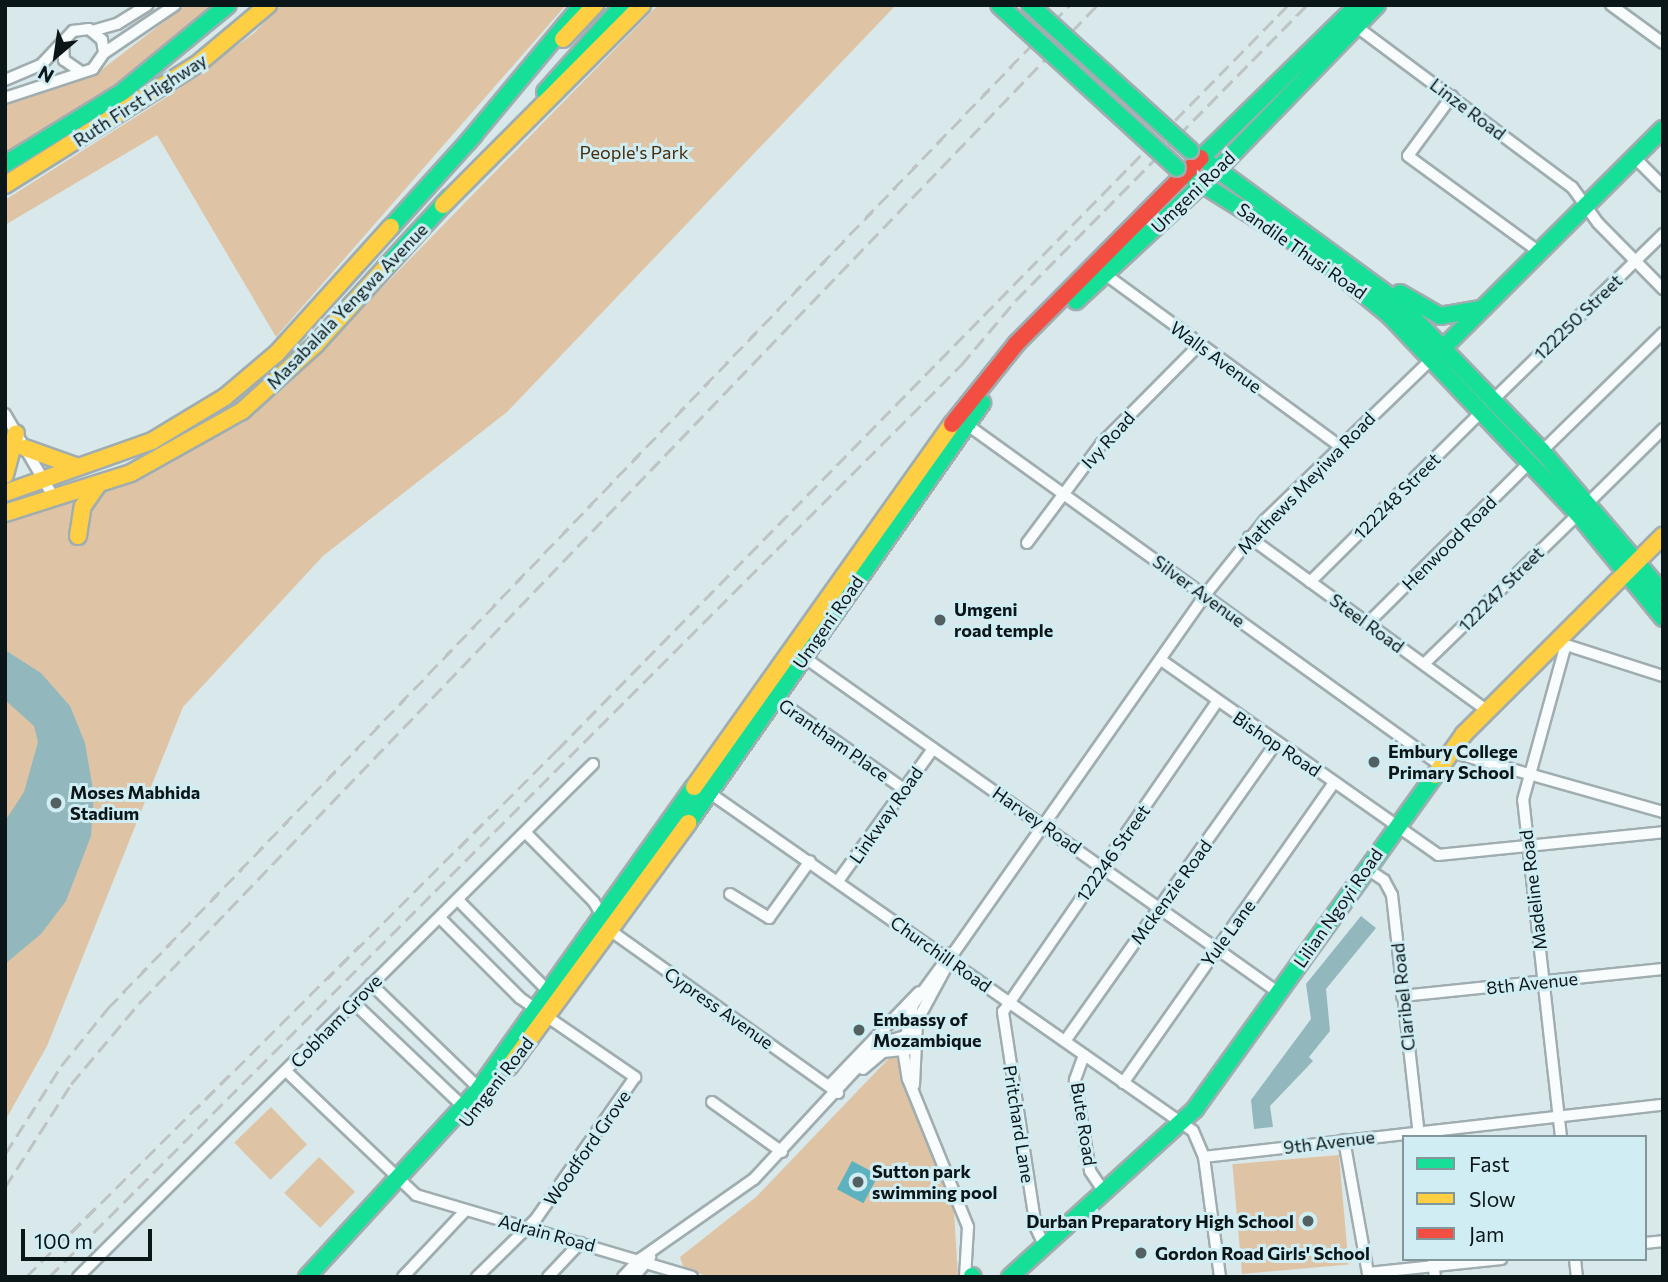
<!DOCTYPE html>
<style>
body{margin:0}
#map{position:relative;width:1668px;height:1282px;overflow:hidden;background:#d8e8eb;font-family:Commissioner,sans-serif}
div>[style]{position:absolute}
[style*='--x']{left:calc(var(--x)*1px);top:calc(var(--y)*1px);width:calc(var(--w)*1px);rotate:calc(var(--a)*1deg)}
.green>*{inset:0;background:#dec4a4;transform-origin:0 0}
.water>*{inset:0;background:#5eb1bf;transform-origin:0 0}
.building>*{inset:0;background:#92b8be}
.roads{filter:drop-shadow(2px 0 #a0adb0) drop-shadow(-2px 0 #a0adb0) drop-shadow(0 2px #a0adb0) drop-shadow(0 -2px #a0adb0)}
.street>*{height:10px;margin:-5px;padding:0 5px;transform-origin:5px;border-radius:5px;background:#f9fcfc}
.fast>*{height:16px;margin:-8px;padding:0 8px;transform-origin:8px;border-radius:8px;background:#16e098}
.slow>*{height:16px;margin:-8px;padding:0 8px;transform-origin:8px;border-radius:8px;background:#ffcf43}
.jam>*{height:16px;margin:-8px;padding:0 8px;transform-origin:8px;border-radius:8px;background:#f24e42}
.rail>*{height:2.5px;margin-top:-1.25px;transform-origin:0;background:repeating-linear-gradient(90deg,#bec3c3 0 14px,transparent 0 21px)}
.bridges{filter:drop-shadow(2px 0 #a0adb0) drop-shadow(-2px 0 #a0adb0) drop-shadow(0 2px #a0adb0) drop-shadow(0 -2px #a0adb0)}
.fast-bridge>*{height:16px;margin:-8px;padding:0 8px;transform-origin:8px;border-radius:8px;background:#16e098}
.dots>*{width:19px;height:19px;translate:-50% -50%;box-sizing:border-box;border:4px solid #d0edf3;border-radius:50%}
span{translate:-50% -50%;white-space:nowrap;text-align:center;line-height:1.15;-webkit-text-stroke:6px #d0edf3;paint-order:stroke}
.street-label{font-size:18px;color:#0b1618}
.park-label{font-size:18px;color:#482c0b}
.poi-label{font-size:18px;color:#0b1618;font-weight:700}
.left{translate:0 -50%;text-align:left}
.right{translate:-100% -50%;text-align:right}
.frame{position:absolute;inset:0;border:7px solid #0b1618;pointer-events:none}
.legend{position:absolute;left:1402px;top:1135px;width:245px;height:126px;box-sizing:border-box;background:#d0edf3;border:2px solid #81979b;margin:0;padding:9px 12px;list-style:none;font-size:21px;color:#0b1618}
.legend li{display:flex;align-items:center;gap:14px;height:35px}
.legend b{width:35px;border:2px solid #81979b}
.north{position:absolute;left:21px;top:21px;width:70px;height:70px;-webkit-text-stroke:5px #d0edf3;paint-order:stroke;rotate:209deg;font-size:19px;font-weight:700;line-height:28px;text-align:center;color:#0b1618}
.north::after{content:'';display:block;margin:auto;width:24px;height:32px;background:#0b1618;clip-path:polygon(50% 0,100% 100%,50% 72%,0 100%)}
.scale{position:absolute;left:21px;top:1229px;width:131px;height:32px;box-sizing:border-box;border:4px solid #0b1618;border-top:0;padding-left:9px;font-size:21px;line-height:24px;white-space:nowrap;color:#0b1618;-webkit-text-stroke:5px #d0edf3;paint-order:stroke}
</style>
<div id="map">
<div class="green">
<i style="clip-path:polygon(186px 5px,216px 5px,120px 84px,5px 157px,5px 106px,76px 76px,92px 77px)"></i>
<i style="clip-path:polygon(281px 5px,566px 5px,276px 337px,157px 135px,5px 225px,5px 200px,167px 97px,254px 33px)"></i>
<i style="clip-path:polygon(658px 5px,896px 5px,507px 412px,323px 556px,183px 707px,47px 1046px,5px 1121px,5px 520px,109px 489px,243px 423px,286px 386px)"></i>
<i style="clip-path:polygon(893px 1054px,902px 1064px,954px 1211px,958px 1277px,708px 1277px,683px 1266px,680px 1257px,756px 1197px)"></i>
<i style="left:271px;top:1107px;width:52px;height:51px;rotate:46deg"></i>
<i style="left:1339px;top:1155px;width:110px;height:107px;rotate:85deg"></i>
<i style="left:319px;top:1157px;width:50px;height:50px;rotate:44deg"></i>
</div>
<div class="water">
<i style="left:852px;top:1161px;width:30px;height:32px;rotate:28deg"></i>
</div>
<div class="building">
<i style="clip-path:polygon(5px 650px,41px 673px,70px 706px,85px 743px,94px 795px,91px 836px,66px 901px,41px 934px,5px 964px,5px 821px,24px 792px,38px 742px,34px 726px,5px 700px)"></i>
<i style="clip-path:polygon(1361px 916px,1376px 928px,1326px 989px,1330px 1031px,1309px 1057px,1313px 1061px,1270px 1106px,1273px 1127px,1254px 1129px,1251px 1100px,1311px 1019px,1306px 984px)"></i>
</div>
<div class="roads">
<div class="street">
<i style="--x:1611;--y:5;--w:64;--a:36.2"></i>
<i style="--x:1353;--y:24;--w:273;--a:36.7"></i>
<i style="--x:1572;--y:187;--w:44;--a:54.2"></i>
<i style="--x:1598;--y:223;--w:93;--a:45.4"></i>
<i style="--x:92;--y:31;--w:26;--a:-16"></i>
<i style="--x:117;--y:24;--w:36;--a:-32"></i>
<i style="--x:63;--y:42;--w:18;--a:87"></i>
<i style="--x:64;--y:60;--w:19;--a:35"></i>
<i style="--x:104;--y:53;--w:86;--a:-34.1"></i>
<i style="--x:5;--y:80;--w:39;--a:-23"></i>
<i style="--x:41;--y:65;--w:47;--a:-46.7"></i>
<i style="--x:73;--y:31;--w:16;--a:-7"></i>
<i style="--x:89;--y:29;--w:17;--a:40"></i>
<i style="--x:102;--y:40;--w:13;--a:81"></i>
<i style="--x:104;--y:53;--w:19;--a:125"></i>
<i style="--x:93;--y:69;--w:93;--a:161.8"></i>
<i style="--x:1452;--y:96;--w:74;--a:126.3"></i>
<i style="--x:1408;--y:156;--w:161;--a:36.2"></i>
<i style="--x:1634;--y:157;--w:41;--a:45"></i>
<i style="--x:1102;--y:272;--w:295;--a:36.2"></i>
<i style="--x:1493;--y:400;--w:238;--a:-44.3"></i>
<i style="--x:5;--y:414;--w:97;--a:59.7"></i>
<i style="--x:962;--y:421;--w:590;--a:35.76"></i>
<i style="--x:1542;--y:451;--w:169;--a:-44.3"></i>
<i style="--x:1589;--y:502;--w:104;--a:-44.6"></i>
<i style="--x:1249;--y:537;--w:292;--a:36.1"></i>
<i style="--x:1027;--y:543;--w:124;--a:-53.2"></i>
<i style="--x:1101;--y:444;--w:139;--a:-45.3"></i>
<i style="--x:1310;--y:582;--w:243;--a:-44.8"></i>
<i style="--x:1368;--y:623;--w:228;--a:-44.8"></i>
<i style="--x:1560;--y:643;--w:108;--a:17.8"></i>
<i style="--x:801;--y:655;--w:585;--a:35.26"></i>
<i style="--x:1161;--y:660;--w:339;--a:35.1"></i>
<i style="--x:1438;--y:855;--w:226;--a:-5.8"></i>
<i style="--x:1424;--y:664;--w:215;--a:-44.2"></i>
<i style="--x:772;--y:696;--w:161;--a:35.2"></i>
<i style="--x:1451;--y:752;--w:220;--a:15.8"></i>
<i style="--x:707;--y:791;--w:593;--a:34.98"></i>
<i style="--x:1193;--y:1131;--w:28;--a:67"></i>
<i style="--x:1204;--y:1157;--w:121;--a:82.4"></i>
<i style="--x:525;--y:832;--w:98;--a:45.4"></i>
<i style="--x:594;--y:902;--w:34;--a:60"></i>
<i style="--x:611;--y:931;--w:279;--a:35.5"></i>
<i style="--x:1366;--y:868;--w:22;--a:34"></i>
<i style="--x:1384;--y:880;--w:17;--a:62"></i>
<i style="--x:1392;--y:895;--w:244;--a:83.6"></i>
<i style="--x:838;--y:881;--w:163;--a:-54.3"></i>
<i style="--x:730;--y:894;--w:46;--a:31.6"></i>
<i style="--x:769;--y:918;--w:70;--a:-54.3"></i>
<i style="--x:458;--y:900;--w:134;--a:45.3"></i>
<i style="--x:440;--y:918;--w:113;--a:45"></i>
<i style="--x:520;--y:998;--w:140;--a:34.5"></i>
<i style="--x:635;--y:1077;--w:173;--a:124.9"></i>
<i style="--x:536;--y:1219;--w:83;--a:135.5"></i>
<i style="--x:951;--y:953;--w:64;--a:126.2"></i>
<i style="--x:913;--y:1005;--w:45;--a:102.8"></i>
<i style="--x:903;--y:1049;--w:30;--a:81"></i>
<i style="--x:908;--y:1079;--w:160;--a:67.9"></i>
<i style="--x:968;--y:1227;--w:50;--a:93.4"></i>
<i style="--x:371;--y:984;--w:161;--a:44"></i>
<i style="--x:1402;--y:996;--w:262;--a:-5.9"></i>
<i style="--x:354;--y:1003;--w:163;--a:43.5"></i>
<i style="--x:1065;--y:1041;--w:365;--a:-54.7"></i>
<i style="--x:1084;--y:1055;--w:27;--a:110"></i>
<i style="--x:1075;--y:1080;--w:92;--a:80.6"></i>
<i style="--x:1090;--y:1171;--w:25;--a:56"></i>
<i style="--x:863;--y:1069;--w:26;--a:-40"></i>
<i style="--x:883;--y:1052;--w:27;--a:-6"></i>
<i style="--x:287;--y:1072;--w:178;--a:43.6"></i>
<i style="--x:416;--y:1195;--w:288;--a:16.5"></i>
<i style="--x:1123;--y:1083;--w:367;--a:-54.9"></i>
<i style="--x:914;--y:1085;--w:64;--a:-87.3"></i>
<i style="--x:917;--y:1021;--w:80;--a:-61.5"></i>
<i style="--x:955;--y:951;--w:435;--a:-54.9"></i>
<i style="--x:1205;--y:595;--w:96;--a:-51.3"></i>
<i style="--x:1265;--y:520;--w:233;--a:-44"></i>
<i style="--x:829;--y:1086;--w:130;--a:-46.2"></i>
<i style="--x:712;--y:1102;--w:86;--a:35.5"></i>
<i style="--x:1561;--y:1137;--w:339;--a:-96.4"></i>
<i style="--x:1523;--y:800;--w:158;--a:-74.6"></i>
<i style="--x:1344;--y:1140;--w:135;--a:79.8"></i>
<i style="--x:1368;--y:1273;--w:134;--a:-6"></i>
<i style="--x:1204;--y:1157;--w:462;--a:-6.5"></i>
<i style="--x:1645;--y:1243;--w:18;--a:-6"></i>
<i style="--x:1044;--y:1245;--w:19;--a:-115"></i>
<i style="--x:1036;--y:1228;--w:219;--a:-98.7"></i>
<i style="--x:1003;--y:1012;--w:375;--a:-55.4"></i>
<i style="--x:1433;--y:1259;--w:18;--a:84"></i>
<i style="--x:1575;--y:1259;--w:18;--a:84"></i>
<i style="--x:78;--y:1277;--w:727;--a:-44.89"></i>
<i style="--x:403;--y:1277;--w:91;--a:-46.8"></i>
<i style="--x:548;--y:1277;--w:47;--a:-46.7"></i>
<i style="--x:623;--y:1277;--w:25;--a:-47"></i>
<i style="--x:640;--y:1259;--w:139;--a:-35.1"></i>
<i style="--x:754;--y:1179;--w:185;--a:-47.2"></i>
<i style="--x:880;--y:1043;--w:35;--a:-15"></i>
<i style="--x:634;--y:1277;--w:26;--a:-51"></i>
</div>
<div class="fast">
<i style="--x:545;--y:92;--w:117;--a:-48.1"></i>
<i style="--x:467;--y:143;--w:180;--a:-50.2"></i>
<i style="--x:1201;--y:158;--w:219;--a:-44.3"></i>
<i style="--x:5;--y:164;--w:137;--a:-31.6"></i>
<i style="--x:122;--y:92;--w:137;--a:-39.4"></i>
<i style="--x:1210;--y:164;--w:233;--a:36.3"></i>
<i style="--x:1398;--y:302;--w:207;--a:46"></i>
<i style="--x:1542;--y:451;--w:187;--a:49.6"></i>
<i style="--x:1217;--y:170;--w:230;--a:-45.9"></i>
<i style="--x:1194;--y:179;--w:149;--a:32.1"></i>
<i style="--x:1320;--y:258;--w:89;--a:39.6"></i>
<i style="--x:1389;--y:315;--w:274;--a:46.5"></i>
<i style="--x:1578;--y:514;--w:134;--a:50.7"></i>
<i style="--x:391;--y:227;--w:124;--a:-47.9"></i>
<i style="--x:385;--y:268;--w:96;--a:-47.5"></i>
<i style="--x:1400;--y:293;--w:46;--a:29.9"></i>
<i style="--x:1440;--y:316;--w:40;--a:-10"></i>
<i style="--x:1076;--y:301;--w:192;--a:-42.9"></i>
<i style="--x:1434;--y:357;--w:323;--a:-44.9"></i>
<i style="--x:688;--y:823;--w:513;--a:-55.01"></i>
<i style="--x:972;--y:1276;--w:1;--a:45"></i>
<i style="--x:307;--y:1277;--w:255;--a:-47.5"></i>
<i style="--x:479;--y:1089;--w:371;--a:-54.6"></i>
<i style="--x:1010;--y:1277;--w:250;--a:-42.2"></i>
<i style="--x:1195;--y:1109;--w:411;--a:-54.3"></i>
</div>
<div class="slow">
<i style="--x:563;--y:39;--w:47;--a:-46.7"></i>
<i style="--x:5;--y:185;--w:231;--a:-32.2"></i>
<i style="--x:200;--y:62;--w:89;--a:-40"></i>
<i style="--x:443;--y:205;--w:282;--a:-45.1"></i>
<i style="--x:25;--y:448;--w:56;--a:19.7"></i>
<i style="--x:5;--y:475;--w:43;--a:-75.3"></i>
<i style="--x:5;--y:493;--w:156;--a:-19.5"></i>
<i style="--x:152;--y:441;--w:85;--a:-31.1"></i>
<i style="--x:225;--y:397;--w:68;--a:-40.2"></i>
<i style="--x:277;--y:353;--w:170;--a:-47.9"></i>
<i style="--x:5;--y:513;--w:132;--a:-17.6"></i>
<i style="--x:131;--y:473;--w:127;--a:-29.2"></i>
<i style="--x:242;--y:411;--w:98;--a:-42.1"></i>
<i style="--x:315;--y:345;--w:104;--a:-47.7"></i>
<i style="--x:78;--y:536;--w:30;--a:-81"></i>
<i style="--x:83;--y:506;--w:24;--a:-55"></i>
<i style="--x:1435;--y:775;--w:50;--a:-54.7"></i>
<i style="--x:1464;--y:734;--w:281;--a:-44.9"></i>
<i style="--x:694;--y:787;--w:445;--a:-54.6"></i>
<i style="--x:509;--y:1067;--w:303;--a:-53.7"></i>
</div>
<div class="jam">
<i style="--x:952;--y:424;--w:102;--a:-51.3"></i>
<i style="--x:1016;--y:344;--w:262;--a:-45.2"></i>
</div>
</div>
<div class="rail">
<i style="--x:5;--y:1154;--w:104;--a:-57.5"></i>
<i style="--x:61;--y:1066;--w:75;--a:-51"></i>
<i style="--x:108;--y:1008;--w:1390;--a:-46.2"></i>
<i style="--x:5;--y:1187;--w:122;--a:-57.3"></i>
<i style="--x:71;--y:1084;--w:109;--a:-49.9"></i>
<i style="--x:141;--y:1001;--w:1381;--a:-46.17"></i>
<i style="--x:26;--y:1277;--w:748;--a:-44.78"></i>
<i style="--x:557;--y:750;--w:1044;--a:-45.54"></i>
<i style="--x:49;--y:1277;--w:1290;--a:-45"></i>
<i style="--x:961;--y:365;--w:85;--a:-49.8"></i>
<i style="--x:1016;--y:300;--w:414;--a:-45.4"></i>
</div>
<div class="bridges">
<div class="fast-bridge">
<i style="--x:999;--y:5;--w:241;--a:42.5"></i>
<i style="--x:1030;--y:5;--w:216;--a:42.2"></i>
</div>
</div>
<div class="dots">
<i style="left:940px;top:620px;background:#536062"></i>
<i style="left:1374px;top:762px;background:#536062"></i>
<i style="left:56px;top:803px;background:#536062"></i>
<i style="left:859px;top:1030px;background:#536062"></i>
<i style="left:858px;top:1182px;background:#536062"></i>
<i style="left:1308px;top:1221px;background:#536062"></i>
<i style="left:1141px;top:1253px;background:#536062"></i>
</div>
<div class="street-label">
<span style="left:140px;top:100px;rotate:-33deg">Ruth First Highway</span>
<span style="left:1468px;top:109px;rotate:37deg">Linze Road</span>
<span style="left:1193px;top:192px;rotate:-44deg">Umgeni Road</span>
<span style="left:1302px;top:251px;rotate:35deg">Sandile Thusi Road</span>
<span style="left:347px;top:306px;rotate:-46deg">Masabalala Yengwa Avenue</span>
<span style="left:1578px;top:317px;rotate:-44deg">122250 Street</span>
<span style="left:1216px;top:357px;rotate:36deg">Walls Avenue</span>
<span style="left:1108px;top:440px;rotate:-48deg">Ivy Road</span>
<span style="left:1306px;top:483px;rotate:-46deg">Mathews Meyiwa Road</span>
<span style="left:1397px;top:496px;rotate:-45deg">122248 Street</span>
<span style="left:1449px;top:543px;rotate:-45deg">Henwood Road</span>
<span style="left:1501px;top:589px;rotate:-45deg">122247 Street</span>
<span style="left:1199px;top:591px;rotate:36deg">Silver Avenue</span>
<span style="left:828px;top:622px;rotate:-55deg">Umgeni Road</span>
<span style="left:1367px;top:623px;rotate:36deg">Steel Road</span>
<span style="left:834px;top:740px;rotate:35deg">Grantham Place</span>
<span style="left:1277px;top:744px;rotate:34deg">Bishop Road</span>
<span style="left:886px;top:815px;rotate:-55deg">Linkway Road</span>
<span style="left:1037px;top:820px;rotate:35deg">Harvey Road</span>
<span style="left:1113px;top:853px;rotate:-55deg">122246 Street</span>
<span style="left:1533px;top:890px;rotate:-97deg">Madeline Road</span>
<span style="left:1171px;top:892px;rotate:-54deg">Mckenzie Road</span>
<span style="left:1338px;top:908px;rotate:-55deg">Lilian Ngoyi Road</span>
<span style="left:1228px;top:933px;rotate:-54deg">Yule Lane</span>
<span style="left:941px;top:954px;rotate:35deg">Churchill Road</span>
<span style="left:1532px;top:983px;rotate:-6deg">8th Avenue</span>
<span style="left:1403px;top:997px;rotate:-96deg">Claribel Road</span>
<span style="left:719px;top:1008px;rotate:35deg">Cypress Avenue</span>
<span style="left:336px;top:1021px;rotate:-46deg">Cobham Grove</span>
<span style="left:496px;top:1082px;rotate:-52deg">Umgeni Road</span>
<span style="left:1019px;top:1124px;rotate:81deg">Pritchard Lane</span>
<span style="left:1084px;top:1124px;rotate:81deg">Bute Road</span>
<span style="left:1329px;top:1142px;rotate:-7deg">9th Avenue</span>
<span style="left:587px;top:1148px;rotate:-55deg">Woodford Grove</span>
<span style="left:547px;top:1233px;rotate:15deg">Adrain Road</span>
</div>
<div class="park-label">
<span style="left:634px;top:152px">People's Park</span>
</div>
<div class="poi-label">
<span class="left" style="left:954px;top:620px">Umgeni<br>road temple</span>
<span class="left" style="left:1388px;top:762px">Embury College<br>Primary School</span>
<span class="left" style="left:70px;top:803px">Moses Mabhida<br>Stadium</span>
<span class="left" style="left:873px;top:1030px">Embassy of<br>Mozambique</span>
<span class="left" style="left:872px;top:1182px">Sutton park<br>swimming pool</span>
<span class="right" style="left:1294px;top:1221px">Durban Preparatory High School</span>
<span class="left" style="left:1155px;top:1253px">Gordon Road Girls' School</span>
</div>
<div class="frame"></div>
<ul class="legend">
<li><b style="height:9px;background:#16e098"></b>Fast</li>
<li><b style="height:9px;background:#ffcf43"></b>Slow</li>
<li><b style="height:9px;background:#f24e42"></b>Jam</li>
</ul>
<div class="north">N</div>
<div class="scale">100 m</div>
</div>
